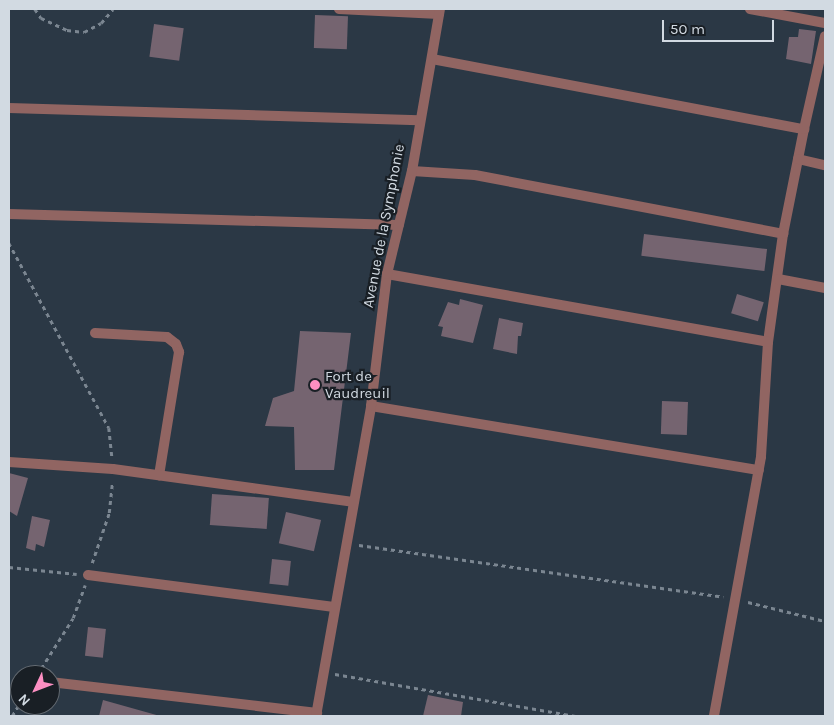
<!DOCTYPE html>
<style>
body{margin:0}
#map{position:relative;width:834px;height:725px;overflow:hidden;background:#2b3845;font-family:Karla,sans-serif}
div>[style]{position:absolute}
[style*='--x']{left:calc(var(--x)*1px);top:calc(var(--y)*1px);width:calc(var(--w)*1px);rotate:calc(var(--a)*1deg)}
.building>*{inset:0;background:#756470;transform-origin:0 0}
.path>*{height:2.5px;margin-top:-1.25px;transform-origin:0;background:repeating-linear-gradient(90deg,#7b8691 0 4px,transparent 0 8px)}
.minor>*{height:10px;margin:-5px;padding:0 5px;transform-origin:5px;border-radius:5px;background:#916562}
.dots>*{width:14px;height:14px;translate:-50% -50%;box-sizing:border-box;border:2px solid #191f25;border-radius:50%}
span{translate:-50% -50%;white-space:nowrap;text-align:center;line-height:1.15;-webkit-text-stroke:4.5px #191f25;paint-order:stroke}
.street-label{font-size:15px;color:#d2dae2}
.poi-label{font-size:15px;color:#d2dae2}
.left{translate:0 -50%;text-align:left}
.frame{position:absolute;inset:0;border:10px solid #d2dae2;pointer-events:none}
.north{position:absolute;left:10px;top:665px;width:50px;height:50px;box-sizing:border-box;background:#191f25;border:1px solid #636a71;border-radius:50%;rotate:227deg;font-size:14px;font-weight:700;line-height:20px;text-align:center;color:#d2dae2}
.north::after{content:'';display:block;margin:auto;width:18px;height:22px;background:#fc8fc2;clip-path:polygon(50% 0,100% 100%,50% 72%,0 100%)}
.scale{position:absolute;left:662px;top:20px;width:112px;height:22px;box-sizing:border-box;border:2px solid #d2dae2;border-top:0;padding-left:6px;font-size:15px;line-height:18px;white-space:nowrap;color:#d2dae2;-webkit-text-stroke:4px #191f25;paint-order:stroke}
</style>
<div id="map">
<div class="building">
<i style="left:315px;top:15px;width:33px;height:33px;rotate:2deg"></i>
<i style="left:154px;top:24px;width:30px;height:33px;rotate:8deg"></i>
<i style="clip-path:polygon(799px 29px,816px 31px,811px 64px,786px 59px,789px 37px,798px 37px)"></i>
<i style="left:644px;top:234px;width:124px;height:22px;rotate:7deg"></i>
<i style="left:737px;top:294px;width:28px;height:20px;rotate:17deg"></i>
<i style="clip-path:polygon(460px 299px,483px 305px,473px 343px,441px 336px,443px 327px,438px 326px,448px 302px,459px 305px)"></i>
<i style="clip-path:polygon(499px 318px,523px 323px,521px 336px,518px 336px,517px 354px,493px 349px)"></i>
<i style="clip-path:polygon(300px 331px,351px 333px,334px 470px,295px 470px,294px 427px,265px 426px,273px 398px,294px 391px)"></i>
<i style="left:662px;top:401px;width:26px;height:33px;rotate:2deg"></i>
<i style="clip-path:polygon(9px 473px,28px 478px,17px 516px,9px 511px)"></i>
<i style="left:212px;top:494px;width:57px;height:31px;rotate:4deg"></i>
<i style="left:286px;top:512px;width:36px;height:32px;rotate:13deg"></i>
<i style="clip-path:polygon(32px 516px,50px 520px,44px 547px,36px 544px,35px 551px,26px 548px)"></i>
<i style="left:272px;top:559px;width:19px;height:25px;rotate:6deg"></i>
<i style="left:88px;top:627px;width:18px;height:29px;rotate:6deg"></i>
<i style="clip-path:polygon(428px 695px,463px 702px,461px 716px,423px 716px)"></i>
<i style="clip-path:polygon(103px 700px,160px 716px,99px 716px)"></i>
</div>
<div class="path">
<i style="--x:35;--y:9;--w:11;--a:56"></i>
<i style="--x:41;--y:18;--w:29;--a:25"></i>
<i style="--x:67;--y:30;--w:17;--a:7"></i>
<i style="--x:84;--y:32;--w:19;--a:-28"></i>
<i style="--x:101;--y:23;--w:18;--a:-49"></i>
<i style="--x:9;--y:243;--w:210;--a:61.6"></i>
<i style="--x:109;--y:428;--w:28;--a:84"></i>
<i style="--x:359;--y:545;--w:368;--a:8.1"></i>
<i style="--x:92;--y:563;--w:53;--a:-71.2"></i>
<i style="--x:109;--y:513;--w:31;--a:-84"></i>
<i style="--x:9;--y:567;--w:68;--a:5.9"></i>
<i style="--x:748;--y:602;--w:79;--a:13.9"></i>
<i style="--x:335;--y:674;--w:244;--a:9.9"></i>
<i style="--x:37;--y:675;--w:67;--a:-57.7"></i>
<i style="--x:73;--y:618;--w:35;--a:-70"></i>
<i style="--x:12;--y:716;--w:15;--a:-58"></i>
</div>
<div class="minor">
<i style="--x:339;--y:9;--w:100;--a:2.9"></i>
<i style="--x:750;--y:9;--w:76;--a:10.6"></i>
<i style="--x:432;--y:59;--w:379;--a:10.7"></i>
<i style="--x:804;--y:129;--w:107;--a:101.3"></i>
<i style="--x:783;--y:234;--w:109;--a:97.9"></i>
<i style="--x:768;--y:342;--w:115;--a:93.5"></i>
<i style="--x:761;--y:457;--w:263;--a:100.3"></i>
<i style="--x:9;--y:108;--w:410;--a:1.7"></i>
<i style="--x:804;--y:129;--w:95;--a:-77.3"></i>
<i style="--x:798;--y:159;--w:28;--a:13"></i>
<i style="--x:412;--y:171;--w:63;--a:3.6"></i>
<i style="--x:475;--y:175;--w:314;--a:10.8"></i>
<i style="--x:9;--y:214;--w:390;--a:1.6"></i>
<i style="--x:387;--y:274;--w:387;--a:10.1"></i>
<i style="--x:778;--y:279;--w:48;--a:10.8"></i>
<i style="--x:95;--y:333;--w:72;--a:3.2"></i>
<i style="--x:167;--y:337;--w:11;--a:38"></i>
<i style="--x:176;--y:344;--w:9;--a:69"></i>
<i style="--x:179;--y:352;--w:125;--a:99.2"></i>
<i style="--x:371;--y:406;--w:393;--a:9.4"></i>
<i style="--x:9;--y:462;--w:104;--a:3.9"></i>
<i style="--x:113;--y:469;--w:242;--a:7.8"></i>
<i style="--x:88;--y:575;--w:248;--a:7.4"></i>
<i style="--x:50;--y:682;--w:269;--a:6.6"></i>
<i style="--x:316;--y:716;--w:315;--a:-79.9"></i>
<i style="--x:371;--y:406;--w:133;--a:-83.1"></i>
<i style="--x:387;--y:274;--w:106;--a:-76.4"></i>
<i style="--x:412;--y:171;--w:164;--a:-80.2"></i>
</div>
<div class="dots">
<i style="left:315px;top:385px;background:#fc8fc2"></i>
</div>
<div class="street-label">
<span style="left:384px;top:226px;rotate:-79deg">Avenue de la Symphonie</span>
</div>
<div class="poi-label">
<span class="left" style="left:325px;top:385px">Fort de<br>Vaudreuil</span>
</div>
<div class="frame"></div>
<div class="north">N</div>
<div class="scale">50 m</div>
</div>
